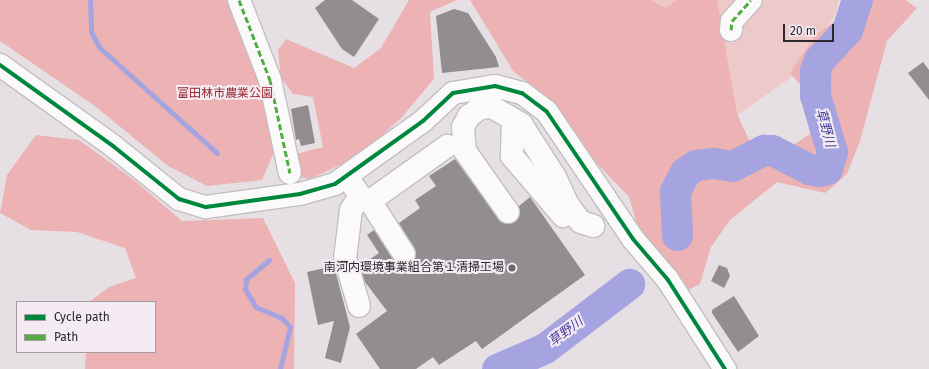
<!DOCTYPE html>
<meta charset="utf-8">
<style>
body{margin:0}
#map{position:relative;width:929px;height:369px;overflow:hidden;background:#e6e0e5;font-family:"Fira Sans","Noto Sans JP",sans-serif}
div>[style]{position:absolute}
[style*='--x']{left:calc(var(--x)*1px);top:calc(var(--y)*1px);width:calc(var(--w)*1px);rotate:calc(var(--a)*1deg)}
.green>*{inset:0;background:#eec9ca}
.forest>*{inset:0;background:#ecb2b4}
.stream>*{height:5px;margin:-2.5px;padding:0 2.5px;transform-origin:2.5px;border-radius:2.5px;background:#a6a4e0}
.river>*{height:31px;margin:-15.5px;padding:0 15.5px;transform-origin:15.5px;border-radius:15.5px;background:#a6a4e0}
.building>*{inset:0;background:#918d90}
.roads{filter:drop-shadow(1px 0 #c3bec2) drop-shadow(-1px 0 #c3bec2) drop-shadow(0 1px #c3bec2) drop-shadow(0 -1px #c3bec2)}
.minor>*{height:22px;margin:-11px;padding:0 11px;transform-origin:11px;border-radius:11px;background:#fbfafb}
.quiet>*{height:3px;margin-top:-1.5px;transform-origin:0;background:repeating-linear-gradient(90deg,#54aa44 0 6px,transparent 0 9px)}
.cycleway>*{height:4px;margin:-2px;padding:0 2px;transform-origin:2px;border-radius:2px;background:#00873e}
.dots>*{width:11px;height:11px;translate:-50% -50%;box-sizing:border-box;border:2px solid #f5ebf3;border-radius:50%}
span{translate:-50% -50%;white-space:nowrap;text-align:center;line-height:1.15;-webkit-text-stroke:4px #f5ebf3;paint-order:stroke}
.park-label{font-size:12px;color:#9a272f}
.poi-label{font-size:12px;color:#2c282b}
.right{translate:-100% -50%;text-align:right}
.water-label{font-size:13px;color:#453c9c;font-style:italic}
.legend{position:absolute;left:16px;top:301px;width:140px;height:52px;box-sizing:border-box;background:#f5ebf3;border:1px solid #a59da3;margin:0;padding:5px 7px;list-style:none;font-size:12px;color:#2c282b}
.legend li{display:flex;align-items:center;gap:8px;height:20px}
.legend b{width:20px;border:1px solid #a59da3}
.scale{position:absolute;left:783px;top:24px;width:51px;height:18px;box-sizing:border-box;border:2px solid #2c282b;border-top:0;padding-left:5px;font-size:12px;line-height:14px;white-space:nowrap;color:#2c282b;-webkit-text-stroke:3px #f5ebf3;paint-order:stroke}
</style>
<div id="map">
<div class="green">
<i style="clip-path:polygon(485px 0,839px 0,836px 14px,790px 78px,718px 129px)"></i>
</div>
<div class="forest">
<i style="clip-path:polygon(0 0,230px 0,266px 99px,274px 152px,262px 180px,207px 186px,168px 166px,95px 106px,0 41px)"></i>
<i style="clip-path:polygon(409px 0,457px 0,430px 12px,434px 79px,401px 118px,359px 156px,310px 179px,300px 177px,296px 154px,323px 147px,313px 97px,293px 94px,281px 78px,278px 50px,286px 39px,354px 68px,381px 48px)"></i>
<i style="clip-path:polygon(470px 0,651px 0,666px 8px,677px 0,717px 0,737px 114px,750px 142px,787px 149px,810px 134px,804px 89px,790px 73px,815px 36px,863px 0,905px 0,917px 8px,887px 41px,860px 141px,847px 174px,825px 193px,777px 182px,730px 220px,711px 247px,700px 284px,688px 290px,668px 262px,640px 235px,629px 197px,582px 148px,549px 99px,513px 71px)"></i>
<i style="clip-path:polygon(36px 135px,79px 140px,134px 180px,182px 221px,263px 218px,295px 283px,294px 369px,85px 369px,86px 352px,155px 352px,155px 302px,89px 302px,109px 287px,136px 278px,125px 248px,77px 232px,31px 230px,0 213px,7px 175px)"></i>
</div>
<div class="stream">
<i style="--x:90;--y:0;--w:32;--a:88"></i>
<i style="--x:91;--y:32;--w:18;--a:61"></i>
<i style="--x:100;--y:48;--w:157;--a:41.9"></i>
<i style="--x:269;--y:260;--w:30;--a:140"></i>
<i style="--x:246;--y:279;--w:10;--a:96"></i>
<i style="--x:245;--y:289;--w:21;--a:59"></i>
<i style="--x:256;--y:307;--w:28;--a:23"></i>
<i style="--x:282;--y:318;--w:12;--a:48"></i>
<i style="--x:290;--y:327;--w:43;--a:103.4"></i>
</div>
<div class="river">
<i style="--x:677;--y:235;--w:44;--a:-92.6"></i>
<i style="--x:675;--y:191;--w:21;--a:-62"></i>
<i style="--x:685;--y:172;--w:13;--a:-32"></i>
<i style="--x:696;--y:165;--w:17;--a:-7"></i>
<i style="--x:713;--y:163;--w:19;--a:9"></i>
<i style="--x:732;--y:166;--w:36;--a:-27"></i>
<i style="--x:764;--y:150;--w:8;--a:0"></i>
<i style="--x:772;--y:150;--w:42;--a:27.2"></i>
<i style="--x:809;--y:169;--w:10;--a:11"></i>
<i style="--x:819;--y:171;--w:8;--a:-14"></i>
<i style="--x:827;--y:169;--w:18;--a:-74"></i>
<i style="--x:832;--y:152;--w:59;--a:-106.6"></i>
<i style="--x:815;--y:95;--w:25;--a:-90"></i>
<i style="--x:815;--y:70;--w:11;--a:-68"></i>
<i style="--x:819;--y:60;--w:41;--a:-47"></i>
<i style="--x:847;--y:30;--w:32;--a:-72"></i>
<i style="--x:497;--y:369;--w:52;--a:-23.6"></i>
<i style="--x:545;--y:348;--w:106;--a:-37.3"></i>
</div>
<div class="building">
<i style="clip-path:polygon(325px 0,352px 0,379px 19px,354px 57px,342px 49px,315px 8px)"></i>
<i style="clip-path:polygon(454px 9px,468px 13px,496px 57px,499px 67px,442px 73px,436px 16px)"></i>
<i style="clip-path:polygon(923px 62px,929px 70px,929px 100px,908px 73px)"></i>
<i style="clip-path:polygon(308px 105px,315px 143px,301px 146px,299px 139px,296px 140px,291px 109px)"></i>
<i style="clip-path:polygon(455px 159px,502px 223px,515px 222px,519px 217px,519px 206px,530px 197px,585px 275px,482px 349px,476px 341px,439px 365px,433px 357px,416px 369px,380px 369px,356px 334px,387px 311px,365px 282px,360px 266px,379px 253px,367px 235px,374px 230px,394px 261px,404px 266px,411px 264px,416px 253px,399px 223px,420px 208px,415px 200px,436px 186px,429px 176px)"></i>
<i style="clip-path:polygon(719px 265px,727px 268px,730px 276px,724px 288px,711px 281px)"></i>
<i style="clip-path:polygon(334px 266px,350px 327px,341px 363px,325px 358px,334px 321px,318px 325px,307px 272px)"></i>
<i style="clip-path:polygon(734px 296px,759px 336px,738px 352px,712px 313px,712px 310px)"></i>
</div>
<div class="roads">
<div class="minor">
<i style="--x:239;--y:0;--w:86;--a:68.8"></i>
<i style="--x:270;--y:80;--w:95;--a:77.9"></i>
<i style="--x:731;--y:30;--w:9;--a:-84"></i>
<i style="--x:732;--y:21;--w:28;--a:-48"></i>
<i style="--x:0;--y:65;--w:139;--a:35.6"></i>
<i style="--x:113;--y:146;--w:85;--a:38.8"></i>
<i style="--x:179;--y:199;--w:28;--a:17"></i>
<i style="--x:206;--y:207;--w:95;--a:-7.9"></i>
<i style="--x:300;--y:194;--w:36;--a:-16"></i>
<i style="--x:335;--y:184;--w:108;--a:-35.6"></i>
<i style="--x:423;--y:121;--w:41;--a:-43"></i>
<i style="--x:453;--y:93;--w:43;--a:-9.5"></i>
<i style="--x:495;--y:86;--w:28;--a:15"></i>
<i style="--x:522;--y:93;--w:31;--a:37"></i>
<i style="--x:547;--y:112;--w:153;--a:55.9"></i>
<i style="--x:633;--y:239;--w:54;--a:49.5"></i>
<i style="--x:668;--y:280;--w:106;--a:57.4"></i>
<i style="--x:513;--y:120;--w:36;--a:92"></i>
<i style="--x:512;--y:156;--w:79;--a:49.6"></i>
<i style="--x:347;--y:176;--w:24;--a:57"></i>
<i style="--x:360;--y:196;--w:17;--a:123"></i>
<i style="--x:351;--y:210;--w:48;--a:97.1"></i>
<i style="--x:345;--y:258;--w:50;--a:73.7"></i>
<i style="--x:360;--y:196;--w:11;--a:27"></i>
<i style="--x:370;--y:201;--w:63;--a:57.3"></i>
<i style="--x:370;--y:201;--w:95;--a:-35.5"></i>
<i style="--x:508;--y:212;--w:75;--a:-125.2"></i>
<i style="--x:465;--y:151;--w:24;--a:-95"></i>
<i style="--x:463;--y:127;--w:13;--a:-61"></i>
<i style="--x:469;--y:116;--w:14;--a:-36"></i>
<i style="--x:480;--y:108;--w:12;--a:-5"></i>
<i style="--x:492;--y:107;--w:34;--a:30"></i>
<i style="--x:521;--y:124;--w:63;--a:57.3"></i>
<i style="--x:555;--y:177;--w:31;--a:65"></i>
<i style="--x:568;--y:205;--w:21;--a:53"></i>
<i style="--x:581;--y:222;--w:13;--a:18"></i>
</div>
</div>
<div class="quiet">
<i style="--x:239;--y:0;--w:86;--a:68.8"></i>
<i style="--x:270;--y:80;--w:95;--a:77.9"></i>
<i style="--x:731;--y:30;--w:9;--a:-84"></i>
<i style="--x:732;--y:21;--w:28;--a:-48"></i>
</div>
<div class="cycleway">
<i style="--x:0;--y:65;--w:139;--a:35.6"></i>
<i style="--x:113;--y:146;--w:85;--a:38.8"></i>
<i style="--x:179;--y:199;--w:28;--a:17"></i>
<i style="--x:206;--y:207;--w:95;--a:-7.9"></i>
<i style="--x:300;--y:194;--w:36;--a:-16"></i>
<i style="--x:335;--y:184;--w:108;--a:-35.6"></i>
<i style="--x:423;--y:121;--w:41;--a:-43"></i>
<i style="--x:453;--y:93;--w:43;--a:-9.5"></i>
<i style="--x:495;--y:86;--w:28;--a:15"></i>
<i style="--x:522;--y:93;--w:31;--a:37"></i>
<i style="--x:547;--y:112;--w:153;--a:55.9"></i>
<i style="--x:633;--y:239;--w:54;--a:49.5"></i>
<i style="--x:668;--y:280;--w:106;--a:57.4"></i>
</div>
<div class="dots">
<i style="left:512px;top:268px;background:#6d686c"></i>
</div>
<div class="park-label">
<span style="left:225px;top:94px">富田林市農業公園</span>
</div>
<div class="poi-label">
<span class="right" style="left:504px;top:268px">南河内環境事業組合第１清掃工場</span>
</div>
<div class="water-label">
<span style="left:825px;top:128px;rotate:75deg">草野川</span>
<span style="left:566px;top:332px;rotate:-37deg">草野川</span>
</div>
<ul class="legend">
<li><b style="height:5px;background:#00873e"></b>Cycle path</li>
<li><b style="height:5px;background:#54aa44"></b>Path</li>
</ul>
<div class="scale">20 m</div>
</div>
